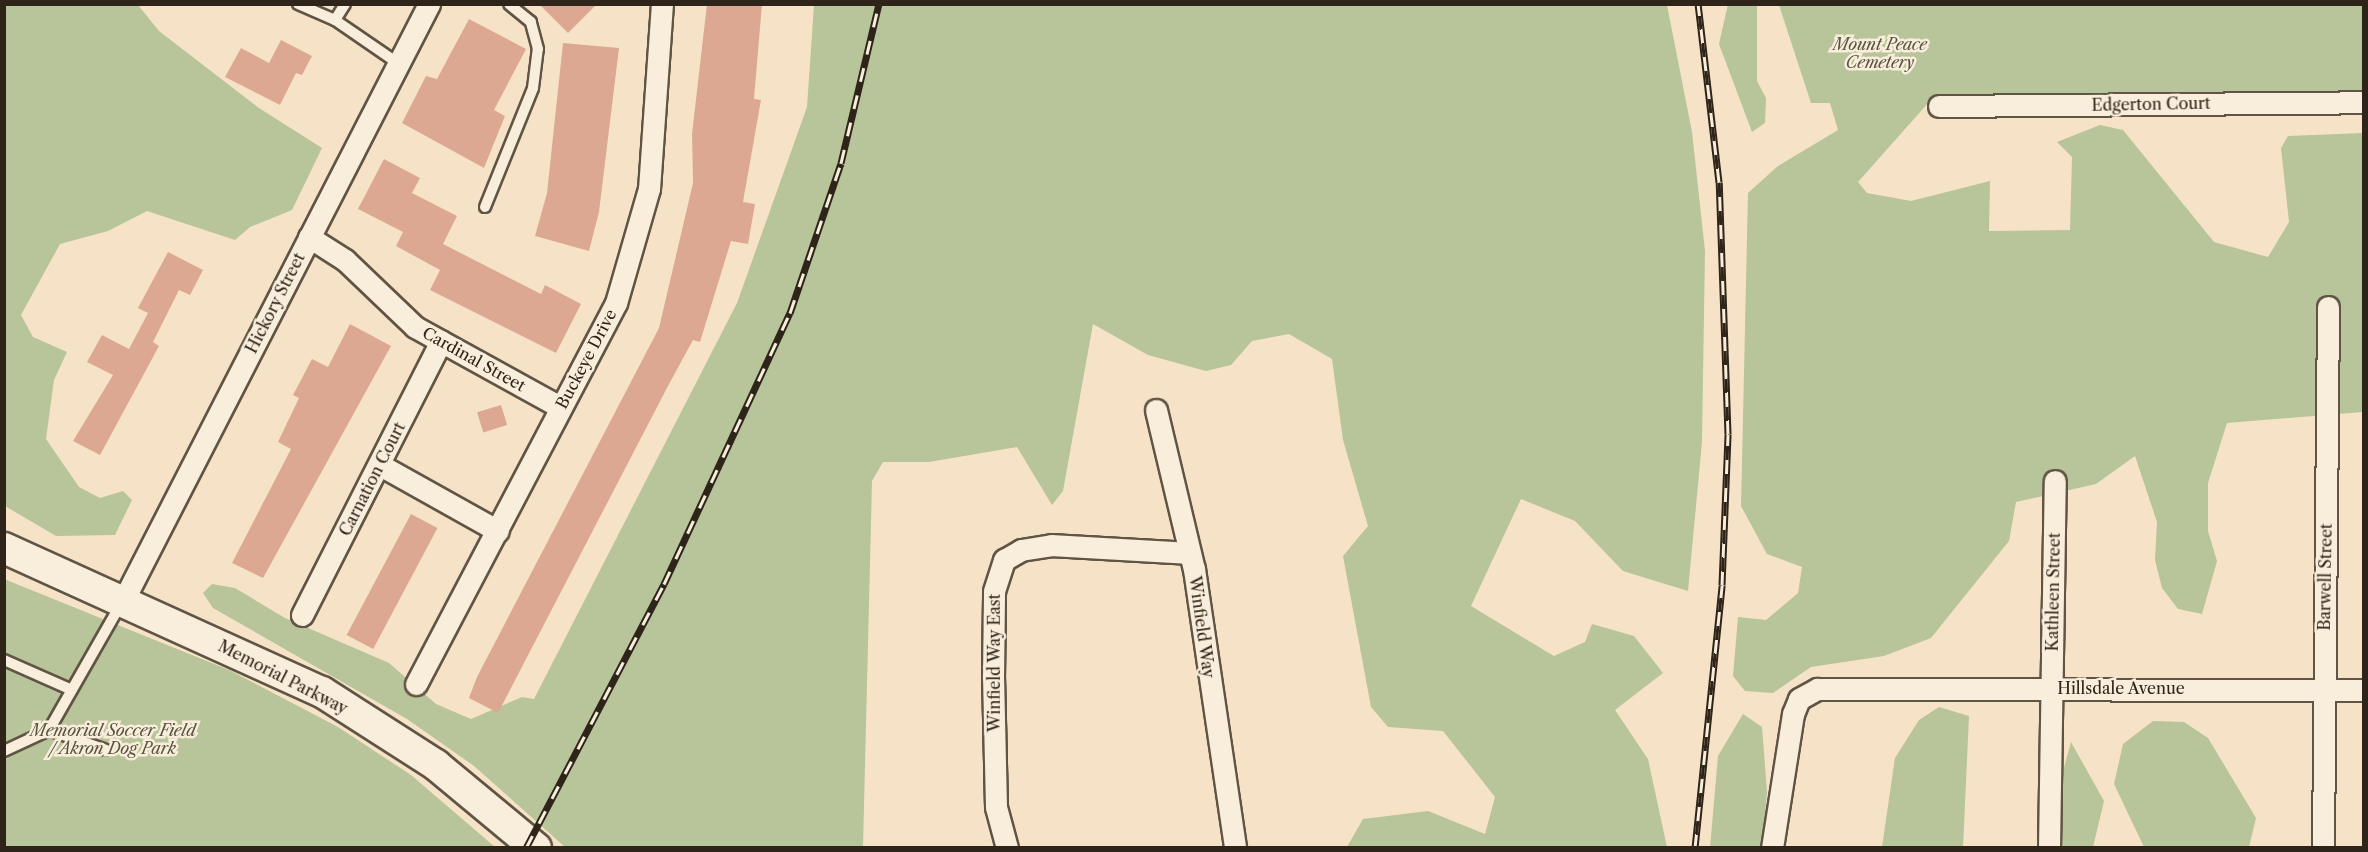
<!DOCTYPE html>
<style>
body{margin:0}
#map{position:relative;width:2368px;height:852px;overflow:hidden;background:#f6e3c7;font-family:"Libre Caslon Text",serif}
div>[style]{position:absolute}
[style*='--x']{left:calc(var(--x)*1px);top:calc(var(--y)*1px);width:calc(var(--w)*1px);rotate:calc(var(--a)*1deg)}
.green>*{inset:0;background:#b8c499}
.building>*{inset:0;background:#dda892;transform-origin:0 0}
.roads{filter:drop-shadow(2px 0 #605444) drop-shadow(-2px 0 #605444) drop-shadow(0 2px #605444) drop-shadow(0 -2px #605444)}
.service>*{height:10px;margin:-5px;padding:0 5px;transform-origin:5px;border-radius:5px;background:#f9eddb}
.minor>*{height:21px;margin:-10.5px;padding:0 10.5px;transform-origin:10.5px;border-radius:10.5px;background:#f9eddb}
.secondary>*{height:30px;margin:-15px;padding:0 15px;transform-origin:15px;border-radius:15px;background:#f9eddb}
.rail>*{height:7px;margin-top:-3.5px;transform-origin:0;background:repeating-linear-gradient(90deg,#f9eddb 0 14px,#2e2419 0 28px);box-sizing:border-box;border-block:2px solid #2e2419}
span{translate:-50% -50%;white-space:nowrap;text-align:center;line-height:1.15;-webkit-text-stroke:5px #f9eddb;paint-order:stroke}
.park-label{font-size:16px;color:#57543f;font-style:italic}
.street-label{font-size:16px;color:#2e2419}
.frame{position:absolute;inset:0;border:6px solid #2e2419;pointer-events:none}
</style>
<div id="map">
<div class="green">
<i style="clip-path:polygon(1728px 4px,1757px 5px,1757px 81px,1766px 98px,1765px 123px,1752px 132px,1719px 44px)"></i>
<i style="clip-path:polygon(4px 5px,138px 5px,159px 31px,259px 108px,322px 148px,292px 210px,250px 227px,235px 240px,147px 211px,108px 231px,60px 244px,21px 315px,33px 337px,67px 352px,54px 380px,46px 439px,79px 487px,100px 498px,123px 491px,132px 500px,115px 535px,56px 536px,5px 506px)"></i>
<i style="clip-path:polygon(814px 5px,1667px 5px,1692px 132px,1705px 251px,1702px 442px,1688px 591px,1623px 571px,1575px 521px,1521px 499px,1471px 606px,1554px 656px,1585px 642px,1592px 624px,1634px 636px,1663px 673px,1615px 710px,1648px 759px,1667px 847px,1347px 847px,1363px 819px,1428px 811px,1485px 834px,1495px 797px,1443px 731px,1388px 727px,1371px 707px,1343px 556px,1368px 526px,1343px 440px,1332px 359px,1289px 334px,1252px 341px,1231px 365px,1206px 371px,1148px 355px,1093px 324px,1063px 491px,1052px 505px,1017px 447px,929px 462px,883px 462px,872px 481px,863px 847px,565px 847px,474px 766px,407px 719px,213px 608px,203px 593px,212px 584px,235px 588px,285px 618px,389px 663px,436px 704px,471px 719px,522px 697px,534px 699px,737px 303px,807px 107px)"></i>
<i style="clip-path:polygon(1779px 5px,2363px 5px,2363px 98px,1929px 102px,1858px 182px,1867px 193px,1911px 201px,1990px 181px,1989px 231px,2070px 230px,2072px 157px,2057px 142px,2100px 125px,2123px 130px,2214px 242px,2268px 257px,2289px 222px,2281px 148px,2288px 136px,2363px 133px,2363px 412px,2227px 423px,2208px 483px,2208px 531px,2217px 561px,2202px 614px,2178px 609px,2162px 588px,2155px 560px,2157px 522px,2135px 456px,2096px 484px,2016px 502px,2009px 541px,1931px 638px,1884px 656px,1811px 667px,1773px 693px,1745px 691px,1733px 676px,1738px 617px,1766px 620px,1798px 593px,1802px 567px,1767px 554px,1741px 506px,1748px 193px,1778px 166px,1838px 130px,1830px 103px,1811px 103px)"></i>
<i style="clip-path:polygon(4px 579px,229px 670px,338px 727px,411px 775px,495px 847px,5px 847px)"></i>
<i style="clip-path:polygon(1939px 707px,1969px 716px,1963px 847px,1882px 847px,1895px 758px,1919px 720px)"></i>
<i style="clip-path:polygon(1743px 714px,1762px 727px,1767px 792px,1762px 847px,1710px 848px,1718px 756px)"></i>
<i style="clip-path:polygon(2153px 721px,2184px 722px,2208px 738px,2256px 818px,2249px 847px,2144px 847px,2114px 784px,2123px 744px)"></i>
<i style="clip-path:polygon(2071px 742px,2104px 801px,2093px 847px,2062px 847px,2062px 775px)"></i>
</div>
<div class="building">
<i style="clip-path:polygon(539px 4px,597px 4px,568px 33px)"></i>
<i style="clip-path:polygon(707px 4px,762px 4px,754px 99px,761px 100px,743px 202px,755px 204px,748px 244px,731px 241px,700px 342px,693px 340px,668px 386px,498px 713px,469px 698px,477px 677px,659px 328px,693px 183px,692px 134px)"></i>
<i style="clip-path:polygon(469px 19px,526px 49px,494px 110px,505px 116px,484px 168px,402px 123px,426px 76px,437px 79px)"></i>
<i style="clip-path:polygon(281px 40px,312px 56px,302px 75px,296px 73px,280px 105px,225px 77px,241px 48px,269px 63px)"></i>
<i style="clip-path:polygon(563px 43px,619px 48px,599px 212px,589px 251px,535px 236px,547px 193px)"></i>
<i style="clip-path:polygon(384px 159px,420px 178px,412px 193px,457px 216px,443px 244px,541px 294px,545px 285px,581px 304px,556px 353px,430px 290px,440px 270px,396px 246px,403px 232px,358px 209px)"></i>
<i style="clip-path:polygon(168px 252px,203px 270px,190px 295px,179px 290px,153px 342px,159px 346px,100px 455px,73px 441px,113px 375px,87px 362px,102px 335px,129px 349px,148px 313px,138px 308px)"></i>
<i style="clip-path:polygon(350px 324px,391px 346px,263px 578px,232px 563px,291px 449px,278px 442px,299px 398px,293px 395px,312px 359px,328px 367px)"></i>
<i style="left:501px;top:405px;width:21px;height:25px;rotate:73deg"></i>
<i style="left:411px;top:514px;width:30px;height:137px;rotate:28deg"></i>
</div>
<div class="roads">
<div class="service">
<i style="--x:298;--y:4;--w:40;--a:23.4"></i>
<i style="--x:345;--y:4;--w:19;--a:122"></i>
<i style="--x:335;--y:20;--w:78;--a:34.5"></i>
<i style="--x:485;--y:207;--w:128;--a:-68"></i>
<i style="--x:533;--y:88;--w:39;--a:-83"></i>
<i style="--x:538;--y:49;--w:28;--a:-105"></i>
<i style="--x:531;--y:22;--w:28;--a:-141"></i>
<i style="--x:4;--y:660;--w:74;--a:23.8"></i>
<i style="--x:49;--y:730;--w:60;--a:19.3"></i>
<i style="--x:4;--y:751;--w:50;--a:-25"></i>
<i style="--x:49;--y:730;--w:145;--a:-60.3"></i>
</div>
<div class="minor">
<i style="--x:1939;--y:106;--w:425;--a:-0.5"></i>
<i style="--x:309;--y:237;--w:43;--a:32.6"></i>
<i style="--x:345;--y:260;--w:97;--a:43.7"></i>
<i style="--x:415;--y:327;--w:166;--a:28.9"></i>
<i style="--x:1156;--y:410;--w:163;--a:76.6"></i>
<i style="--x:1194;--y:569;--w:282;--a:81.6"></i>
<i style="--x:380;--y:465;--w:135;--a:29.2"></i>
<i style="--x:123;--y:601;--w:671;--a:-62.86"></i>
<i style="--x:302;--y:615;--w:307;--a:-63.1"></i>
<i style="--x:416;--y:684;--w:430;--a:-62.3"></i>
<i style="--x:616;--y:303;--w:119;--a:-73.9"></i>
<i style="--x:649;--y:189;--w:185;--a:-86"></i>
<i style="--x:1007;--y:848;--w:42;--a:-105"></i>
<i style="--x:996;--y:807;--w:129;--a:-91.3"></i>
<i style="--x:993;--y:678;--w:87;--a:-89.3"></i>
<i style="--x:994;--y:591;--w:33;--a:-72"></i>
<i style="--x:1004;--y:560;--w:20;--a:-30"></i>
<i style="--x:1021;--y:550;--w:31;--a:-9"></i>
<i style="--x:1052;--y:545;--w:137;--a:3.3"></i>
<i style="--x:1772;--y:848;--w:136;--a:-81.1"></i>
<i style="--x:1793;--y:714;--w:16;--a:-68"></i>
<i style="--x:1799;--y:699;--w:21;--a:-29"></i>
<i style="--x:1817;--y:689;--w:547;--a:0.1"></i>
<i style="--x:2049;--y:848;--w:367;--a:-89.1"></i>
<i style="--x:2323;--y:848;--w:541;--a:-89.47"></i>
</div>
<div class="secondary">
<i style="--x:4;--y:548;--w:349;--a:24.4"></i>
<i style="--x:322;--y:692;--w:135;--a:32.6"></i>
<i style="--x:436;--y:765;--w:130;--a:39.7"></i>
</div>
</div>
<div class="rail">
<i style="--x:526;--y:848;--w:298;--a:-62.4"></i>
<i style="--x:664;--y:584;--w:299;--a:-65.1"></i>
<i style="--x:790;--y:313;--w:158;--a:-71.2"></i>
<i style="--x:841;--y:163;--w:163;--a:-76.6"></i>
<i style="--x:1695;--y:848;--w:264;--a:-84.1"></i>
<i style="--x:1722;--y:585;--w:151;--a:-87.7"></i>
<i style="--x:1728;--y:434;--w:252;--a:-92"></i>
<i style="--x:1719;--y:182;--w:179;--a:-96.7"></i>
</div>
<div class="park-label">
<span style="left:1880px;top:53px">Mount Peace<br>Cemetery</span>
<span style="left:113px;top:739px">Memorial Soccer Field<br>/ Akron Dog Park</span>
</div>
<div class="street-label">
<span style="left:2151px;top:104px;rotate:-1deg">Edgerton Court</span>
<span style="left:275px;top:303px;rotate:-63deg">Hickory Street</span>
<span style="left:474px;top:359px;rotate:29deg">Cardinal Street</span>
<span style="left:586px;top:359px;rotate:-62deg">Buckeye Drive</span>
<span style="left:372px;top:479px;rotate:-63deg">Carnation Court</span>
<span style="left:2325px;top:577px;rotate:-89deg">Barwell Street</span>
<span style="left:2053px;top:592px;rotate:-89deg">Kathleen Street</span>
<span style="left:1202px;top:627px;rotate:82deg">Winfield Way</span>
<span style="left:994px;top:663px;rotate:-90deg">Winfield Way East</span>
<span style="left:283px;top:677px;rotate:27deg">Memorial Parkway</span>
<span style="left:2121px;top:688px">Hillsdale Avenue</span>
</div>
<div class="frame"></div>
</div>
